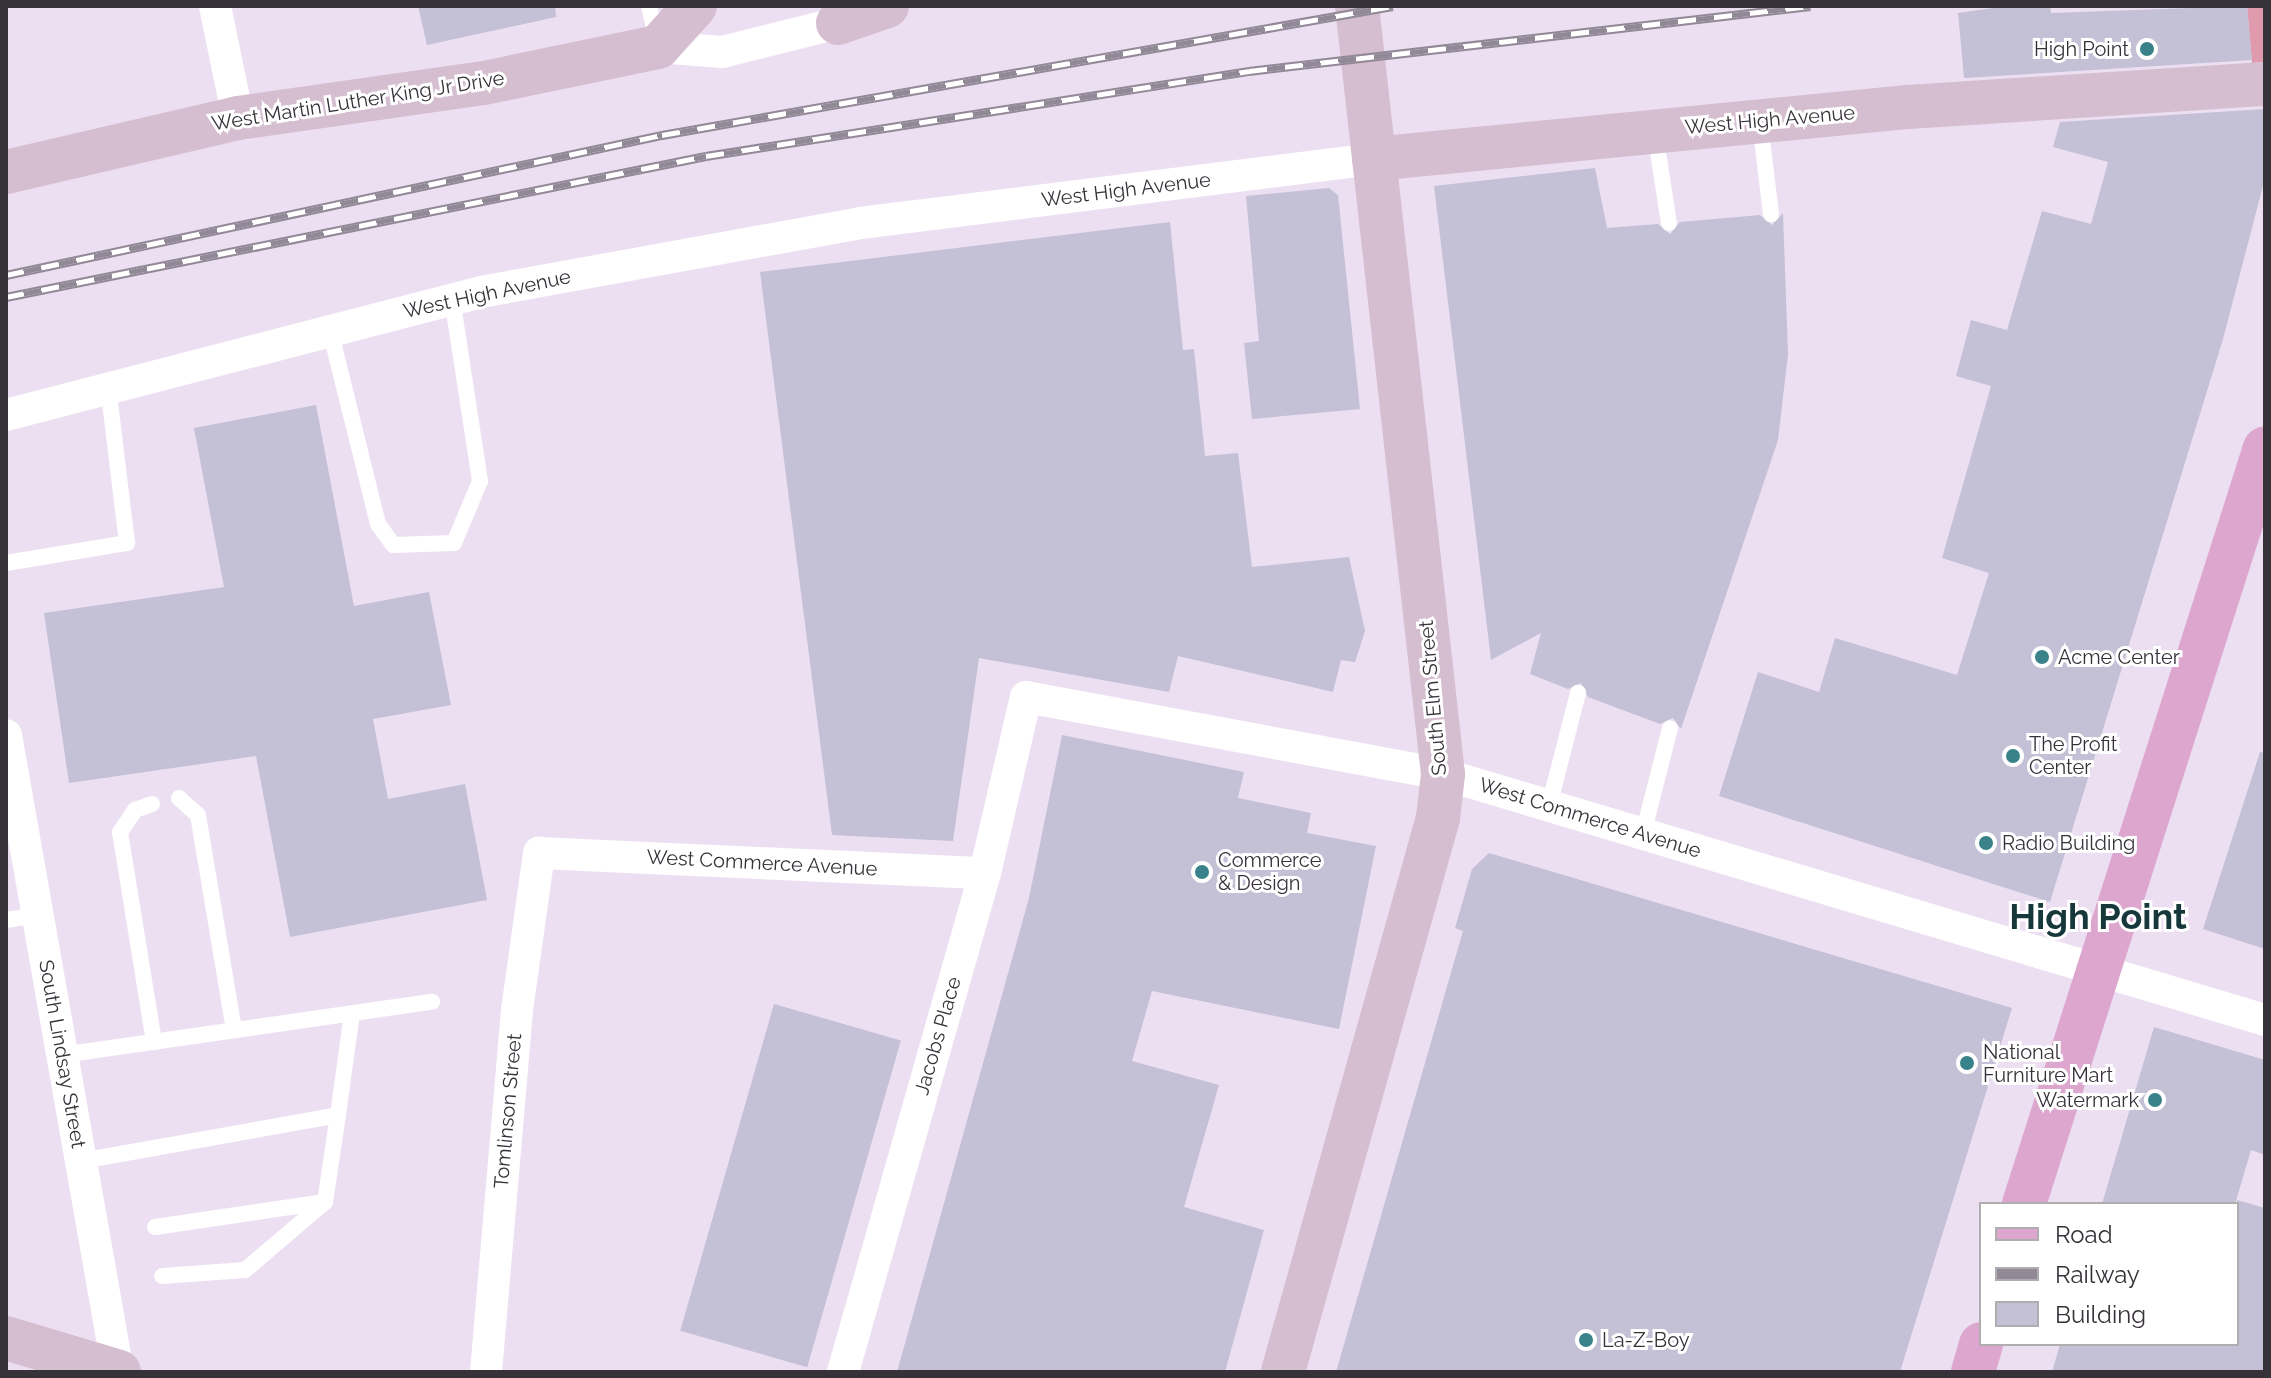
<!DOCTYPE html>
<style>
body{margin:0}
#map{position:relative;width:2271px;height:1378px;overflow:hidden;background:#ecdff2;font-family:Raleway,sans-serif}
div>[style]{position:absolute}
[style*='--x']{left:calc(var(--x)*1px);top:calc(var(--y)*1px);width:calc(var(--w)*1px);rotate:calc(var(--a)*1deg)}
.green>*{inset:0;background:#e09aae}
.building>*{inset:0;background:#c4c0d5;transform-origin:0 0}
.lane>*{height:16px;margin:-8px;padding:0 8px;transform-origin:8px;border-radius:8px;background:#fff}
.street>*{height:32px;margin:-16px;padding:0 16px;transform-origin:16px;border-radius:16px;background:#fff}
.secondary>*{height:44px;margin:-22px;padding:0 22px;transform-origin:22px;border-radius:22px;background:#d5becf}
.primary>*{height:44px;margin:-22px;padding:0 22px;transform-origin:22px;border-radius:22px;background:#dda6ce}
.rail>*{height:9px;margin-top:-4.5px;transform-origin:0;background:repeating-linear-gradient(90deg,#fff 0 18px,#928996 0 36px);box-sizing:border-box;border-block:2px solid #928996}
.dots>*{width:22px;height:22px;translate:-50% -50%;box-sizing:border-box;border:4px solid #fff;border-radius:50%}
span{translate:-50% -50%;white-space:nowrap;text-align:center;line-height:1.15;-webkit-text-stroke:6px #fff;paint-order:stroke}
.poi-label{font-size:20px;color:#373239}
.right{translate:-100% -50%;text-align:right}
.left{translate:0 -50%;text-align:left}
.street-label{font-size:20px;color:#373239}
.town-label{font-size:36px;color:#16383b;font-weight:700}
.frame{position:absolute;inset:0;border:8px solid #373239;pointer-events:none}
.legend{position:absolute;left:1979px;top:1202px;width:260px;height:144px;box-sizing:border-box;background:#fff;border:2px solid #afadb0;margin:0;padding:10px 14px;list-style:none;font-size:24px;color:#373239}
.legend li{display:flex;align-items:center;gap:16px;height:40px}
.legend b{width:40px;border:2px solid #afadb0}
</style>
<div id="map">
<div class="green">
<i style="clip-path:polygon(2247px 6px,2265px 6px,2265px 62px,2252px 63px)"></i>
</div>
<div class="building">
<i style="clip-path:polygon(418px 6px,555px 6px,556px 17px,427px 45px)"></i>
<i style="clip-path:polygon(2007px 6px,2050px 6px,2051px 13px,2247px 6px,2252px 60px,1964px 78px,1958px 13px)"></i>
<i style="clip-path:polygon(2265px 109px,2265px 178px,2223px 339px,2050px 902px,1719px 796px,1758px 672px,1819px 692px,1835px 638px,1957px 675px,1989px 573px,1942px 558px,1991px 386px,1956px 376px,1971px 320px,2007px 330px,2042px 211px,2091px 224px,2108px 162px,2053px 147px,2060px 122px)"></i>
<i style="clip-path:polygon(1595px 168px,1607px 228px,1658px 224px,1670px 234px,1680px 222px,1760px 215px,1772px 225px,1783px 213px,1788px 354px,1778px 440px,1681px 729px,1673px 718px,1660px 724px,1588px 697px,1581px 683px,1568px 689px,1530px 674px,1541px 633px,1491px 660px,1434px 186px)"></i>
<i style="clip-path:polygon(1329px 188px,1338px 195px,1360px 409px,1252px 419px,1244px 343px,1259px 341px,1246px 196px)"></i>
<i style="clip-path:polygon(1170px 222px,1183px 350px,1194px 349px,1205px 456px,1238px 453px,1252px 567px,1349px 557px,1365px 631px,1355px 662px,1341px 660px,1333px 692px,1178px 656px,1169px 692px,979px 658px,953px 841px,832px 835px,760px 272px)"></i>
<i style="clip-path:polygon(316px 405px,354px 606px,429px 592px,451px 705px,373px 719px,388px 799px,465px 784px,487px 900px,290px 937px,256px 756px,69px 783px,44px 613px,224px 587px,194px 428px)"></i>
<i style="clip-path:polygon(1062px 735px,1244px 772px,1238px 798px,1311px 813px,1307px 833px,1376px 846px,1339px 1029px,1152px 991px,1132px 1061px,1219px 1085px,1184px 1207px,1264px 1230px,1225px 1372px,897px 1372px,1029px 898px)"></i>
<i style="clip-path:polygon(2260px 752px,2265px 753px,2265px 949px,2203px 929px)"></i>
<i style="clip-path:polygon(1489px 853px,2012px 1008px,1900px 1372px,1336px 1372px,1463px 931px,1455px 928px,1472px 869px)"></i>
<i style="left:774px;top:1004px;width:132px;height:340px;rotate:16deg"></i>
<i style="clip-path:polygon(2154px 1027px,2265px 1060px,2265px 1155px,2251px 1150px,2235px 1204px,2102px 1204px)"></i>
<i style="clip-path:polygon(2237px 1200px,2265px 1208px,2265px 1372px,2052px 1372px,2060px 1344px,2237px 1344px)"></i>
</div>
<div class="lane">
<i style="--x:649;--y:6;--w:36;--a:77"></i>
<i style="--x:1760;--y:122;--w:93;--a:83.2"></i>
<i style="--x:1655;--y:133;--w:91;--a:81.2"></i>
<i style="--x:330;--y:330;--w:200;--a:76.1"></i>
<i style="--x:378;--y:524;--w:26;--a:54"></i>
<i style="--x:393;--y:545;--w:61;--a:-1.9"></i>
<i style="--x:454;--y:543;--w:67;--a:-67.2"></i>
<i style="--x:480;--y:481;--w:184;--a:-98.7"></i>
<i style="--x:6;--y:563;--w:123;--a:-9.4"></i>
<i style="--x:127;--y:543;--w:157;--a:-96.9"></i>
<i style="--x:179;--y:798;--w:25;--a:42"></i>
<i style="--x:198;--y:815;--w:218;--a:80.5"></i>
<i style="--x:152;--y:804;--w:18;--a:161"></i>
<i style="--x:135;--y:810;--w:27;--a:124"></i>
<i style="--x:120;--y:832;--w:213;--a:80.8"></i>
<i style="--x:1549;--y:806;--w:117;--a:-75.6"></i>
<i style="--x:1643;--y:834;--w:109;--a:-75.7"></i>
<i style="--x:6;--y:920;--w:31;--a:-9"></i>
<i style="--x:62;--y:1055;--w:374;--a:-8.2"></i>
<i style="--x:81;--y:1161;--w:261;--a:-10.1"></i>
<i style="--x:338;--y:1115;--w:103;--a:-82.2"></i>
<i style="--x:325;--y:1202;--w:88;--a:-81.5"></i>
<i style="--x:155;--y:1227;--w:172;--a:-8.4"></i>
<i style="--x:325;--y:1202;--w:105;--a:139.6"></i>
<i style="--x:245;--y:1270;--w:83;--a:175.9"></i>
</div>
<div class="street">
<i style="--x:215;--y:6;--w:114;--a:78.4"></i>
<i style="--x:658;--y:47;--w:64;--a:4.5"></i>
<i style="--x:722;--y:52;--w:120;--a:-14"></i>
<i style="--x:6;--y:415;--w:491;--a:-14.5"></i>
<i style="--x:481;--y:292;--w:385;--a:-10.3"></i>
<i style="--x:860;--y:223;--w:518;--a:-7.1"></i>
<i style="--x:6;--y:735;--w:647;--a:80.03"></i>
<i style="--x:486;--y:1372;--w:363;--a:-85.1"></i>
<i style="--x:517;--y:1010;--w:159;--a:-82"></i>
<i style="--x:539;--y:853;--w:446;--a:2.6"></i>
<i style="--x:843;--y:1372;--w:519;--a:-74.12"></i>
<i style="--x:985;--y:873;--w:181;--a:-76.9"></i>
<i style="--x:1026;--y:697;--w:424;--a:10.5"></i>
<i style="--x:1443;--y:774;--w:858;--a:16.66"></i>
</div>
<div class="secondary">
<i style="--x:838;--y:23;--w:52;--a:-19.1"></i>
<i style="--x:1374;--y:159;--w:537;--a:-5.56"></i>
<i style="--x:1908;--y:107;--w:358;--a:-3.7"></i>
<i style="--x:6;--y:172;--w:238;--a:-13.1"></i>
<i style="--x:238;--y:118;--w:248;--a:-8.1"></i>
<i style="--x:484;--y:83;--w:178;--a:-11.7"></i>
<i style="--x:658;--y:47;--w:55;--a:-47.9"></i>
<i style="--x:6;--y:1338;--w:118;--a:16.7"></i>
<i style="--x:1283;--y:1372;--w:575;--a:-74.37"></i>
<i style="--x:1438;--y:818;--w:44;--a:-83.5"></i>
<i style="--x:1443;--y:774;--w:773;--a:-96.39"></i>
</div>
<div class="primary">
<i style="--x:2024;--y:1204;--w:793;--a:-72.32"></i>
<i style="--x:1973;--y:1372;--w:29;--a:-74"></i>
</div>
<div class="rail">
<i style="--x:6;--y:275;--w:671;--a:-12.05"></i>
<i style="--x:662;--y:135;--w:742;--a:-10.01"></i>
<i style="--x:6;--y:297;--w:714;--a:-11.39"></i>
<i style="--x:706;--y:156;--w:550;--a:-8.9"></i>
<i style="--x:1249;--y:71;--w:565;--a:-6.61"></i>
</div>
<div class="dots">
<i style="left:2147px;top:49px;background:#3a8289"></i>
<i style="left:2042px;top:657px;background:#3a8289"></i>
<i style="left:2013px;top:756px;background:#3a8289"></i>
<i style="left:1986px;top:843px;background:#3a8289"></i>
<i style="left:1202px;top:872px;background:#3a8289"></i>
<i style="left:1967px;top:1063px;background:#3a8289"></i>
<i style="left:2155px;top:1100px;background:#3a8289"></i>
<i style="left:1586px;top:1340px;background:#3a8289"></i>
</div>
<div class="poi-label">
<span class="right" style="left:2129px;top:49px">High Point</span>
<span class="left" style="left:2058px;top:657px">Acme Center</span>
<span class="left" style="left:2029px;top:756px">The Profit<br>Center</span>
<span class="left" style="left:2002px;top:843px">Radio Building</span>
<span class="left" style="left:1218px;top:872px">Commerce<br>&amp; Design</span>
<span class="left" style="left:1983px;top:1064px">National<br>Furniture Mart</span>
<span class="right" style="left:2139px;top:1100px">Watermark</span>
<span class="left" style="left:1602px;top:1340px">La-Z-Boy</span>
</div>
<div class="street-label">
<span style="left:358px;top:101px;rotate:-9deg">West Martin Luther King Jr Drive</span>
<span style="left:1770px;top:120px;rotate:-5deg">West High Avenue</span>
<span style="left:1126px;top:190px;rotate:-7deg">West High Avenue</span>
<span style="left:487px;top:294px;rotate:-12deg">West High Avenue</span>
<span style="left:1433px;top:698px;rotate:-95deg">South Elm Street</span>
<span style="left:1590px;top:818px;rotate:17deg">West Commerce Avenue</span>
<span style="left:762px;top:863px;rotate:3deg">West Commerce Avenue</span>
<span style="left:938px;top:1036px;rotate:-74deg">Jacobs Place</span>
<span style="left:62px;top:1054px;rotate:80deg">South Lindsay Street</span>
<span style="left:508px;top:1111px;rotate:-85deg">Tomlinson Street</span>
</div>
<div class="town-label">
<span style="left:2098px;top:917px">High Point</span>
</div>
<div class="frame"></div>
<ul class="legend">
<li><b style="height:10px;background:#dda6ce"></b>Road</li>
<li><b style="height:10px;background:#928996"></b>Railway</li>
<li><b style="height:22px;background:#c4c0d5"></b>Building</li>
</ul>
</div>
